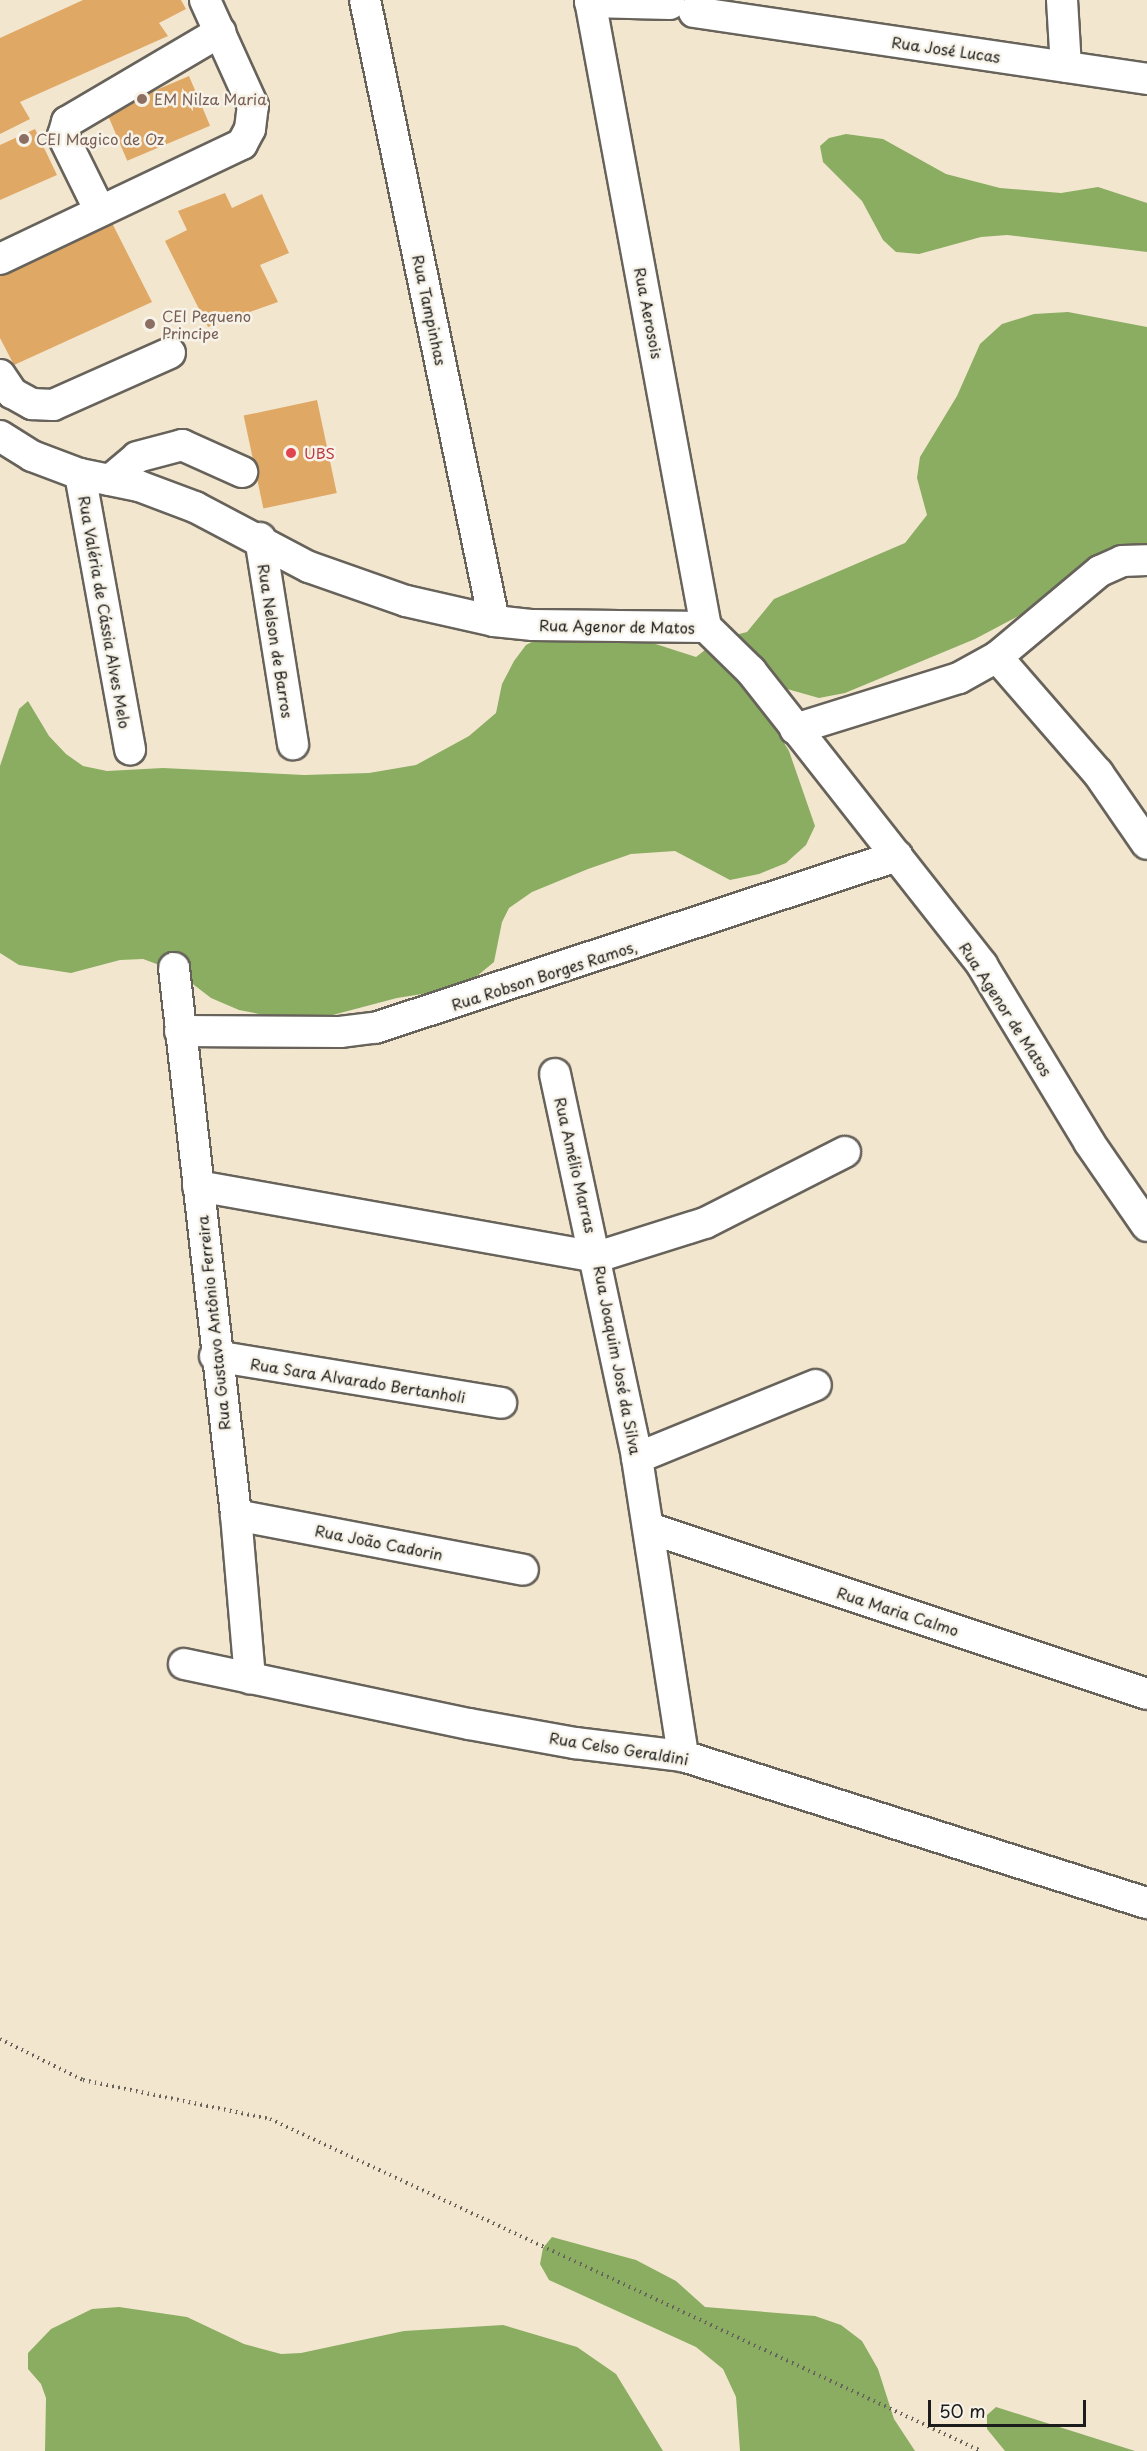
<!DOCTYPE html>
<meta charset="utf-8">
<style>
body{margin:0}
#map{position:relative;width:1147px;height:2451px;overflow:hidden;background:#f3e6cf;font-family:"Playpen Sans",sans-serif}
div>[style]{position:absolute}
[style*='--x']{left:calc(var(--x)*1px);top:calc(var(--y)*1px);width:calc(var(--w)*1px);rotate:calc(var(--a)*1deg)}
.forest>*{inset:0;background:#8aad62}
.building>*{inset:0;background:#e0a865;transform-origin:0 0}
.path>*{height:4px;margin-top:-2px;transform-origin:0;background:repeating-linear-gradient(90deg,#67635b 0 1.5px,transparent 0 6px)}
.roads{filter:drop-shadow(2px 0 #67635b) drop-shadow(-2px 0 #67635b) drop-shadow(0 2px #67635b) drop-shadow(0 -2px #67635b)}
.minor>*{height:30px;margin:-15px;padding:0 15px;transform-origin:15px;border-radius:15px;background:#fff}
.dots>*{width:16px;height:16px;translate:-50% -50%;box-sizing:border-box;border:3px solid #f7f3e8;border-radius:50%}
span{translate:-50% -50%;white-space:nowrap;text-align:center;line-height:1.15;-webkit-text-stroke:5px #f7f3e8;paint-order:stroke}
.street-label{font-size:15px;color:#1c1c1c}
.education-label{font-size:15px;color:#785e54}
.left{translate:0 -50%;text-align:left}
.health-label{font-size:15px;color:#be3a42}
.scale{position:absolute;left:928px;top:2400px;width:158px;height:27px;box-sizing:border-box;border:3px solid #1c1c1c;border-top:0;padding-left:8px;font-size:18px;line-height:21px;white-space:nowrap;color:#1c1c1c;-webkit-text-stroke:4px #f7f3e8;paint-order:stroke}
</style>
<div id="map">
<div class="forest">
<i style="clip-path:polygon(846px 134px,883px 139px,946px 174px,1000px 188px,1061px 193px,1098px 187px,1147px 203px,1147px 252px,1007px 235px,981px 237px,919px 254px,896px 252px,883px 240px,862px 201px,823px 162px,820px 146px,829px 138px)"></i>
<i style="clip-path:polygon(1068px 312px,1147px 327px,1147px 548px,975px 639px,845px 693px,819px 698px,780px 687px,766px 713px,789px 751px,815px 826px,806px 845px,786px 863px,759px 874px,730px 880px,675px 851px,631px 854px,588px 869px,532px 892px,509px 908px,502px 922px,494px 962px,471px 981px,447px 990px,397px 998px,325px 1017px,285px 1019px,239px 1010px,211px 998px,176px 971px,143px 959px,120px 960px,71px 973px,19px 965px,0 953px,0 766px,19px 709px,28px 701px,49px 736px,66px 754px,83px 766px,107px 771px,163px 768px,304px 775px,369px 773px,416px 765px,469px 736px,496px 713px,502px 684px,514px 661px,526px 645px,539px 638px,609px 629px,696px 657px,719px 639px,747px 632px,774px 599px,905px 543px,927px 515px,917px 478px,920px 457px,957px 396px,980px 344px,1002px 324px,1034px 314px)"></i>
<i style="clip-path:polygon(552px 2237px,636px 2260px,676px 2281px,705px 2307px,815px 2316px,841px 2325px,862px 2341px,878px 2369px,894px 2419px,915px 2451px,740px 2451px,736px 2397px,723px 2369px,696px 2347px,549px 2280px,540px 2264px,543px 2248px)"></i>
<i style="clip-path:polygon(119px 2307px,187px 2317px,244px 2344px,281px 2354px,301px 2353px,404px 2331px,503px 2325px,577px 2347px,616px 2374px,663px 2451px,45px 2451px,46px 2398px,41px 2384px,28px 2369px,28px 2353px,51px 2329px,92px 2309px)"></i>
<i style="clip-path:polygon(996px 2407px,1135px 2451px,1005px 2451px,987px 2429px,987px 2415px)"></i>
</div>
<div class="building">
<i style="clip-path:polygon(83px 0,181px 0,186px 9px,159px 23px,168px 36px,20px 102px,30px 119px,0 134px,0 38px)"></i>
<i style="left:189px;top:76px;width:54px;height:90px;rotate:67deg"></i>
<i style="clip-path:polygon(35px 129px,57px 175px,0 200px,0 145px)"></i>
<i style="clip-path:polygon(225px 193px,232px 208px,262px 194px,289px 253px,260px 265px,278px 302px,208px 327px,165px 241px,187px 230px,178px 211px)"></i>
<i style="clip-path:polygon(110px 219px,152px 302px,14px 365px,0 338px,0 271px)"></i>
<i style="left:317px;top:400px;width:95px;height:75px;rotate:78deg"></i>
</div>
<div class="path">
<i style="--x:0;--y:2039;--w:93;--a:26.3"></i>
<i style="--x:83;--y:2080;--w:191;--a:11.8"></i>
<i style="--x:270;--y:2119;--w:785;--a:25.03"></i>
</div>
<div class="roads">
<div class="minor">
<i style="--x:365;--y:0;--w:634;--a:78.26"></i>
<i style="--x:590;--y:0;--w:638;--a:79.52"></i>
<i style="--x:1062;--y:0;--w:67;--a:86.6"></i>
<i style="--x:590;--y:2;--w:80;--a:1.4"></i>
<i style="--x:694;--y:12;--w:458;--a:8.4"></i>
<i style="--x:100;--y:211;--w:84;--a:-116.3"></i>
<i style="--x:63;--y:136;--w:15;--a:-74"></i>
<i style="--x:67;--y:122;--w:178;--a:-30.5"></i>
<i style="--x:0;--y:259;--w:268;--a:-25.4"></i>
<i style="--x:242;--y:144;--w:17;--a:-62"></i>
<i style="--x:250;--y:129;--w:23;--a:-83"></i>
<i style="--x:253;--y:106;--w:116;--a:-114.4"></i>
<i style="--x:0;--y:375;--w:22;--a:56"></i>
<i style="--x:12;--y:393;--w:23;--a:29"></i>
<i style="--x:32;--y:404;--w:21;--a:3"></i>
<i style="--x:53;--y:405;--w:128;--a:-24"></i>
<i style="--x:0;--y:436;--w:38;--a:32"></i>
<i style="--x:32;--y:456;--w:51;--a:20.6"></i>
<i style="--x:80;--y:474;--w:60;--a:11.5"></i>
<i style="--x:139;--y:486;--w:60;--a:20.6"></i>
<i style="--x:195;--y:507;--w:129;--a:27.8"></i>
<i style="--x:309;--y:567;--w:103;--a:19.3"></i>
<i style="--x:406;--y:601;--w:90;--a:12.8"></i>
<i style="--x:494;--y:621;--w:39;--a:6"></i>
<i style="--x:533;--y:625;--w:173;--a:0.7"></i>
<i style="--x:706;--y:627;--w:63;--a:44.4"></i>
<i style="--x:751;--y:671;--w:374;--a:51.8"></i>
<i style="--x:982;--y:965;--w:207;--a:58.8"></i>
<i style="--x:1089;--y:1142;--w:102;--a:55.4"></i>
<i style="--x:80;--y:474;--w:280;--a:79.7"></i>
<i style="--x:110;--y:480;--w:35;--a:-40"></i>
<i style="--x:137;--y:457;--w:47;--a:-14.9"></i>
<i style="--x:182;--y:445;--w:66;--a:24.2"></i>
<i style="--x:260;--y:538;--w:209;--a:80.9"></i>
<i style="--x:997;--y:657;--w:154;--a:49"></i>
<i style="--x:1098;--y:773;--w:86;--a:55.4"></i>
<i style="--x:795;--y:729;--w:172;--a:-17.3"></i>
<i style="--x:959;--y:678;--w:43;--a:-28.9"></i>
<i style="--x:997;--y:657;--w:134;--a:-39.9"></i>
<i style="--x:1100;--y:571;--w:24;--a:-24"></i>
<i style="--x:1122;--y:561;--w:25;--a:-2"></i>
<i style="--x:174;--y:968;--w:551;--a:83.53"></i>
<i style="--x:236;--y:1515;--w:164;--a:85.1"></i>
<i style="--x:180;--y:1031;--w:160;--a:0.4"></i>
<i style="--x:340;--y:1032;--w:35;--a:-7"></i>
<i style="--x:375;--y:1028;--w:550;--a:-18.24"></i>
<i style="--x:555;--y:1074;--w:393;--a:77.9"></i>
<i style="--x:637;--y:1458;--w:302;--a:81.2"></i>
<i style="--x:198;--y:1186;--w:405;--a:10.1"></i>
<i style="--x:597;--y:1257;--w:113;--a:-17.5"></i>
<i style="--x:705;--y:1223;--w:157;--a:-26.9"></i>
<i style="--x:215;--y:1356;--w:290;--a:9.3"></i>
<i style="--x:637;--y:1458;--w:193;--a:-22.2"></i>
<i style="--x:236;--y:1515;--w:292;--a:10.8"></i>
<i style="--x:649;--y:1528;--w:525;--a:18.43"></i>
<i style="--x:184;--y:1664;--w:291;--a:11.9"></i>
<i style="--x:469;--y:1724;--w:108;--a:10.2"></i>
<i style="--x:575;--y:1743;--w:109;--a:6.9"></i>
<i style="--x:683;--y:1756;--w:487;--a:17.6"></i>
</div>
</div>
<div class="dots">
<i style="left:142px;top:99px;background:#8d6e63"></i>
<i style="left:24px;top:139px;background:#8d6e63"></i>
<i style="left:150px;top:324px;background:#8d6e63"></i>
<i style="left:291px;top:453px;background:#e0444e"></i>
</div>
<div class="street-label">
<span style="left:946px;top:49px;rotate:8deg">Rua José Lucas</span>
<span style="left:430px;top:310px;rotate:78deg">Rua Tampinhas</span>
<span style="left:649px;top:313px;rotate:79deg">Rua Aerosois</span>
<span style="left:105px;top:612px;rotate:80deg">Rua Valéria de Cássia Alves Melo</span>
<span style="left:617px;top:626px;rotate:1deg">Rua Agenor de Matos</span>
<span style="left:276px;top:641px;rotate:81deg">Rua Nelson de Barros</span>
<span style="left:544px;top:975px;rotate:-18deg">Rua Robson Borges Ramos,</span>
<span style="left:1006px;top:1009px;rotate:57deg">Rua Agenor de Matos</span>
<span style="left:576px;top:1165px;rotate:77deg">Rua Amélio Marras</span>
<span style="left:213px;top:1323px;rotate:-96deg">Rua Gustavo Antônio Ferreira</span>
<span style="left:618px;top:1360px;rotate:79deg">Rua Joaquim José da Silva</span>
<span style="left:358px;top:1380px;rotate:9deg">Rua Sara Alvarado Bertanholi</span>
<span style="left:379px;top:1542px;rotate:11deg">Rua João Cadorin</span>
<span style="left:898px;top:1611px;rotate:18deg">Rua Maria Calmo</span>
<span style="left:619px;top:1748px;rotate:9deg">Rua Celso Geraldini</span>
</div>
<div class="education-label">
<span class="left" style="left:154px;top:99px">EM Nilza Maria</span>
<span class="left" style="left:36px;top:139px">CEI Magico de Oz</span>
<span class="left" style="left:162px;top:324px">CEI Pequeno<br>Principe</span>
</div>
<div class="health-label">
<span class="left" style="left:304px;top:453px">UBS</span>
</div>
<div class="scale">50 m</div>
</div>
